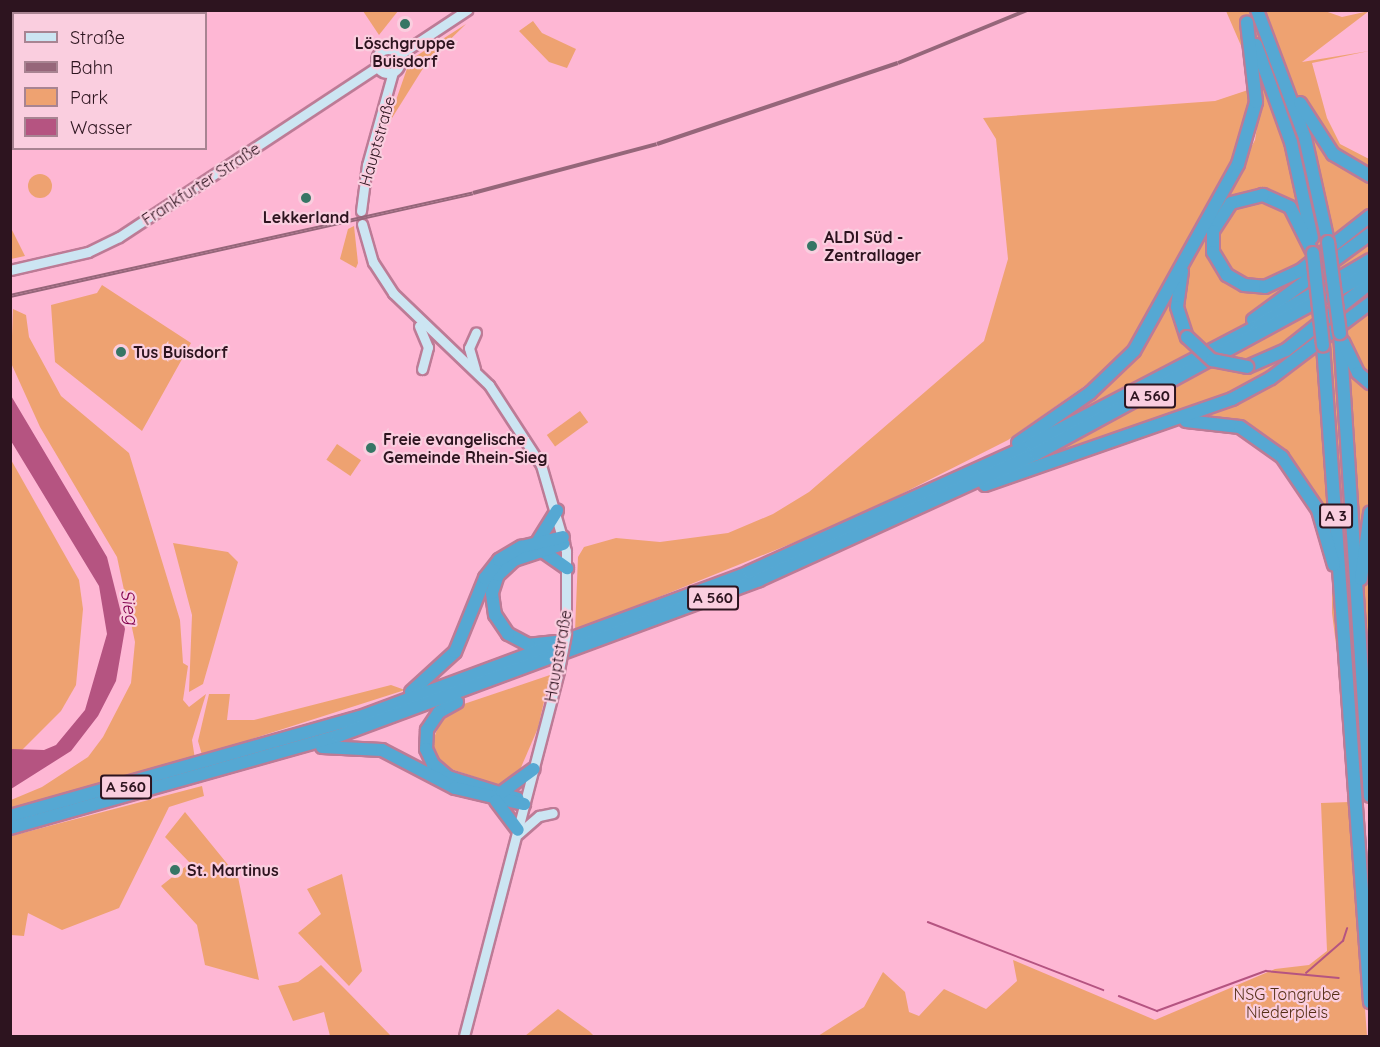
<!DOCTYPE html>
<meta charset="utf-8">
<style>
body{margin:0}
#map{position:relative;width:1380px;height:1047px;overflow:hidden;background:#feb7d4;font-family:Quicksand,sans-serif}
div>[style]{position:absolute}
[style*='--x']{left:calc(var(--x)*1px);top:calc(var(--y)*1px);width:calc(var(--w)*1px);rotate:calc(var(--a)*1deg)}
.green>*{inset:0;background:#eea271;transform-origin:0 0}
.round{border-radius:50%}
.water>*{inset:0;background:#b55481}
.stream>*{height:1.5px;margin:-0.75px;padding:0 0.75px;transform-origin:0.75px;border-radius:0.75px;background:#b55481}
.roads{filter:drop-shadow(2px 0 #bd7b96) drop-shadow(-2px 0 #bd7b96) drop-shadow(0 2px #bd7b96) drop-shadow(0 -2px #bd7b96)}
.secondary>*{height:9px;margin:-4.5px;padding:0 4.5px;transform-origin:4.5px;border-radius:4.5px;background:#cce5f2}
.secondary>.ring{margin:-4.5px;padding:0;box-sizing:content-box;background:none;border:9px solid #cce5f2;border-radius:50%}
.highway>*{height:12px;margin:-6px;padding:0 6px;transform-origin:6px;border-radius:6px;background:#55a8d3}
.rail>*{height:4px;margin-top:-2px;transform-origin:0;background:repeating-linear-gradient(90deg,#facedf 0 4.5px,#96667a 0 9px);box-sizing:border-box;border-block:2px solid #96667a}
.bridges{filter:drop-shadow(2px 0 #bd7b96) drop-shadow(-2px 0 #bd7b96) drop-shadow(0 2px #bd7b96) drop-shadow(0 -2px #bd7b96)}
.secondary-bridge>*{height:9px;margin:-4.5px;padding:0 4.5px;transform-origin:4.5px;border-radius:4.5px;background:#cce5f2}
.highway-bridge>*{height:12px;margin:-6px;padding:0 6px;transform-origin:6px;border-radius:6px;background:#55a8d3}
.dots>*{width:16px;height:16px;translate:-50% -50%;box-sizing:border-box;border:3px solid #facedf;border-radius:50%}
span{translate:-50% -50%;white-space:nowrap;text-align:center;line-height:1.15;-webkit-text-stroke:4.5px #facedf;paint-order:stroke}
.shield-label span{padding:2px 4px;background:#facedf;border:2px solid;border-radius:4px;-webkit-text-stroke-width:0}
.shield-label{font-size:15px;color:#2d141f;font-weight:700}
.poi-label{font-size:16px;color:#2d141f;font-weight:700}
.left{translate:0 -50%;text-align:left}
.street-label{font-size:16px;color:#2d141f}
.park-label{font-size:16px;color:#542f16}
.water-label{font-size:18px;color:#82004e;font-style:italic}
.frame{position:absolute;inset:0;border:12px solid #2d141f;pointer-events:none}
.legend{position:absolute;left:12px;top:12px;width:195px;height:138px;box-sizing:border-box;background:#facedf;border:2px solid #a88492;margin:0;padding:8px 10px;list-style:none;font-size:18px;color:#2d141f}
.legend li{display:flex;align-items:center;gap:12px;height:30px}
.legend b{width:30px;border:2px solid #a88492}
</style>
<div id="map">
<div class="green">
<i style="clip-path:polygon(11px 10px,78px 13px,14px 14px,11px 121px)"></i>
<i style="clip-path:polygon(363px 11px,398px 11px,379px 35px)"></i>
<i style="clip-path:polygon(1226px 11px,1325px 11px,1342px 17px,1369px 11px,1302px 62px,1369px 51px,1312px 63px,1327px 118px,1340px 144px,1369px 159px,1369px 778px,1353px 777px,1332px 613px,1332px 543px,1304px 479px,1243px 425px,1217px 416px,1198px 417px,1058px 455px,1051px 428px,1098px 393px,1145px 342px,1255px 140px,1262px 94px)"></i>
<i style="clip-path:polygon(533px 21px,542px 33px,576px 49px,567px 68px,549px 62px,519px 31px)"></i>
<i style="clip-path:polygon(466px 24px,427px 62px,387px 126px,410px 60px)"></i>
<i style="clip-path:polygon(1251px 89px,1249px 117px,1236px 153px,1123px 359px,1008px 440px,852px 519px,575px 631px,578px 557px,584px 547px,616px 538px,660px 542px,728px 533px,773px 514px,809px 492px,984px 341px,1008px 259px,996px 139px,983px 118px,1215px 101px)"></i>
<i class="round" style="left:28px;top:174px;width:24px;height:24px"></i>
<i style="clip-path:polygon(10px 226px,25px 256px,11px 259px,10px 259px)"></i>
<i style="clip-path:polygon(354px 226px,358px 263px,356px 268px,340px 259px,348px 229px)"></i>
<i style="clip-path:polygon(102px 285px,191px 343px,142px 431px,55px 362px,51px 305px,97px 293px)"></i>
<i style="clip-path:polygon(13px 309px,26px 315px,29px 337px,61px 396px,129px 453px,180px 620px,183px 663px,188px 666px,183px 700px,189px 707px,206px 694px,192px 740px,195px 759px,11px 810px,11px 800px,42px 787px,88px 757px,103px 737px,131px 683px,135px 642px,117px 557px,40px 427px,11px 363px)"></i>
<i style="left:580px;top:411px;width:14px;height:41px;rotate:54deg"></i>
<i style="left:337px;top:444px;width:29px;height:19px;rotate:34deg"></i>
<i style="clip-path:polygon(10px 458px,79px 580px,83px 609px,76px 685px,61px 711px,20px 752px,10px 749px)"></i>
<i style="clip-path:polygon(173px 543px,228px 552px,238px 562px,203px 684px,189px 692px,192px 615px)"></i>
<i style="clip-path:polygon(550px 675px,538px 728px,516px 779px,502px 786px,448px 768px,435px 758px,431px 746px,438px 727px,452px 708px)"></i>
<i style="clip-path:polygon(391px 685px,405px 690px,202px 755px,198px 741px,209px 694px,230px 694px,227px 720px,254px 720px)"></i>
<i style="clip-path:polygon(202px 786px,204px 796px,169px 807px,119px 908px,62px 930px,28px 913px,24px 936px,11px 935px,11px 836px)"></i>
<i style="clip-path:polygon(1350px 802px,1367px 1036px,818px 1036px,864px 1007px,883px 972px,905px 992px,909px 1012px,919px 1016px,944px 989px,986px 1009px,1017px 981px,1013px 960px,1155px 1020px,1275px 969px,1309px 965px,1327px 951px,1321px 803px)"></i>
<i style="clip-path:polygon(185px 812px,238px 877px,259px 980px,205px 965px,197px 925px,161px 886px,190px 863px,165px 837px)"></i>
<i style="clip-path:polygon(342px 874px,362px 971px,349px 986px,298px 933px,321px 914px,307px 889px)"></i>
<i style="clip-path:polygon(321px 965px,345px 989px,391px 1036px,330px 1036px,324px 1012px,293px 1021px,278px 986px,298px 982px)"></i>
<i style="clip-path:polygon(558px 1009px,589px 1031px,594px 1036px,525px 1036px)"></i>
</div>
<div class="water">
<i style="clip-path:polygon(10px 394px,107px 557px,125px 629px,116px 681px,98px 716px,71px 751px,11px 789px,11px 749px,44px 750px,56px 745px,85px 710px,107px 634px,99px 586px,11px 441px)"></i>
</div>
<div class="stream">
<i style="--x:10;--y:16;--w:4;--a:0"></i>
<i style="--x:928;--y:922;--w:188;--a:21.2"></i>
<i style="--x:1306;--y:973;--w:49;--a:-40.9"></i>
<i style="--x:1343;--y:941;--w:13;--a:-72"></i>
<i style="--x:1119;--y:996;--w:41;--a:21.5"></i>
<i style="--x:1157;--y:1011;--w:116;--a:-20.2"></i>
<i style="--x:1266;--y:971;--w:73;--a:5.5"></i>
</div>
<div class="roads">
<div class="secondary">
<i class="ring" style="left:376px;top:49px;width:15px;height:15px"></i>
<i style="--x:399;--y:55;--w:82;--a:-33.5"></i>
<i style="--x:361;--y:211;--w:46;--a:-82.6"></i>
<i style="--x:367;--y:165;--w:97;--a:-74.4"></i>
<i style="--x:362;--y:224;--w:40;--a:74"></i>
<i style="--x:373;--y:262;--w:37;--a:57"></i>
<i style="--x:393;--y:293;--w:133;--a:43.8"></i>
<i style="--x:489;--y:385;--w:95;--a:57"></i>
<i style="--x:541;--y:465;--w:90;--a:73.8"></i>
<i style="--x:566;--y:551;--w:83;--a:90"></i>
<i style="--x:10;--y:270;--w:80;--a:-13"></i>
<i style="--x:88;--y:252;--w:34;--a:-26"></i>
<i style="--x:119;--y:237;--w:309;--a:-33.4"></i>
<i style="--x:419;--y:326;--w:23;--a:67"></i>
<i style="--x:428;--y:347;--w:23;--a:105"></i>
<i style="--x:475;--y:369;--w:22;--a:-106"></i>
<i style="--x:469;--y:348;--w:17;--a:-66"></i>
<i style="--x:518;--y:834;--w:28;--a:-41"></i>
<i style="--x:539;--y:816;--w:14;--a:-12"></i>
<i style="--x:464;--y:1036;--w:378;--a:-75.4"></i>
</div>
<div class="highway">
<i style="--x:1257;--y:10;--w:137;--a:69.4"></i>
<i style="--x:1305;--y:138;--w:107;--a:77.5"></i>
<i style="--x:1256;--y:45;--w:103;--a:70.2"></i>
<i style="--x:1291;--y:142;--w:98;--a:77.7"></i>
<i style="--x:1300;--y:103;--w:61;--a:57.1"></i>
<i style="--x:1333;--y:154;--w:43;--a:30.7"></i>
<i style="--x:1313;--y:253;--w:51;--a:-116.6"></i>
<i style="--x:1290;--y:207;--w:30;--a:-156"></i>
<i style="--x:1263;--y:195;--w:33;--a:166"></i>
<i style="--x:1231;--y:203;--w:33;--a:123"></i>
<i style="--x:1213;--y:231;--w:21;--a:90"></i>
<i style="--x:1213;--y:252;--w:27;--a:59"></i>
<i style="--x:1227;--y:275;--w:20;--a:30"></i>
<i style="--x:1244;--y:285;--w:21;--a:5"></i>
<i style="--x:1265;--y:287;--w:38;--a:-25"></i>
<i style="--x:1300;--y:271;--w:89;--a:-38.2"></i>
<i style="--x:1182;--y:271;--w:36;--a:98"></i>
<i style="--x:1177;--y:307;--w:32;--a:72"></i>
<i style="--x:1253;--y:320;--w:145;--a:-36.3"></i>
<i style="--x:1340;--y:333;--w:464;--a:86.3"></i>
<i style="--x:1343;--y:342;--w:34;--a:64"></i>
<i style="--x:1358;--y:373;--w:16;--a:40"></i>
<i style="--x:1323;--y:345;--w:659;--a:85.91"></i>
<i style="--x:1247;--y:367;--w:43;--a:-23.6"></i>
<i style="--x:1286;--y:350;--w:107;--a:-38.6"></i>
<i style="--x:1186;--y:421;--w:54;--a:6.3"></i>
<i style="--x:1240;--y:427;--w:52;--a:35.5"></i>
<i style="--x:1282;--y:457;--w:64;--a:55.8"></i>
<i style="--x:1318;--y:510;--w:57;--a:73.8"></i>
<i style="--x:1018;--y:443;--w:88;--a:-34.8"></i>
<i style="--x:1090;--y:393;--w:61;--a:-43.7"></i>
<i style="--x:1134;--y:351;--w:214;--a:-60.9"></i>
<i style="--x:1238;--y:164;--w:65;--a:-73.8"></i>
<i style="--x:1256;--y:102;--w:80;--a:-96.5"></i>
<i style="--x:985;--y:485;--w:262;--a:-19.2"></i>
<i style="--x:1232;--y:399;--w:44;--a:-28.3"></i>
<i style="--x:1271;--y:378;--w:124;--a:-37.1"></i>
<i style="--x:538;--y:541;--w:36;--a:-58"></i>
<i style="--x:541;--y:550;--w:32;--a:35"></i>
<i style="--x:1361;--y:579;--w:67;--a:-82.2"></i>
<i style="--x:556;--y:642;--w:27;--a:174"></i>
<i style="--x:529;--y:645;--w:24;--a:-152"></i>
<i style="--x:508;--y:634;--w:23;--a:-124"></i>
<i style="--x:495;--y:615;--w:22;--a:-98"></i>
<i style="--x:492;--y:593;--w:19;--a:-72"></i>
<i style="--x:498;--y:575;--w:22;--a:-43"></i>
<i style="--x:514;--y:560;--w:52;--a:-18.1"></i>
<i style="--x:411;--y:692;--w:59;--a:-42.3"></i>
<i style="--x:455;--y:652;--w:80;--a:-67.9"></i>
<i style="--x:485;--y:578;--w:23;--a:-52"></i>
<i style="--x:499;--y:560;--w:26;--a:-31"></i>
<i style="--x:521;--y:547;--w:43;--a:-13.4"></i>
<i style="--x:457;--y:702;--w:21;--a:151"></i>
<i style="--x:439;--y:712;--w:22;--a:124"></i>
<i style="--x:427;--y:730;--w:19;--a:93"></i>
<i style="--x:426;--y:749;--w:17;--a:65"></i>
<i style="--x:433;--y:764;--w:20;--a:41"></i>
<i style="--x:448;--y:777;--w:73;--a:17.4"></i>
<i style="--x:322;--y:747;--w:60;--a:2.9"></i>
<i style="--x:382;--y:750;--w:82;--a:27.5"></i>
<i style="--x:455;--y:788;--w:71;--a:13.1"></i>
<i style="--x:502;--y:792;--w:39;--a:-36"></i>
<i style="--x:496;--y:801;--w:36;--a:53"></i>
<i style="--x:10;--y:816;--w:364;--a:-15.8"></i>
<i style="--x:360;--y:717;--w:415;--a:-20.4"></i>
<i style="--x:749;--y:572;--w:311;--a:-24.3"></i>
<i style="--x:1032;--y:444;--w:255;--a:-27.6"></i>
<i style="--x:1258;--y:326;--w:130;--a:-30.5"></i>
<i style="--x:10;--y:828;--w:341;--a:-15.7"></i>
<i style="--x:338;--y:736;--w:449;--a:-20.3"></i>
<i style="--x:759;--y:580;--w:304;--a:-24.5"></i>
<i style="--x:1036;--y:454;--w:380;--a:-28.5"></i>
</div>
</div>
<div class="rail">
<i style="--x:10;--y:296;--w:474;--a:-12.5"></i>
<i style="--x:473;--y:193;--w:190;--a:-14.9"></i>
<i style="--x:657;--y:144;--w:254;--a:-18.6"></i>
<i style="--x:898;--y:63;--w:139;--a:-22.3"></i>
</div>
<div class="bridges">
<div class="secondary-bridge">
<i style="--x:559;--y:670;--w:37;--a:-79"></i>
</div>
<div class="highway-bridge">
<i style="--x:1328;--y:242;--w:92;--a:82.5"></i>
<i style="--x:1313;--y:253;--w:93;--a:83.8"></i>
<i style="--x:1187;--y:337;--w:34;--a:43"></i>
<i style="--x:1212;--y:360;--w:36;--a:11"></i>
</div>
</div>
<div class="dots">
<i style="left:405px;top:24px;background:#367665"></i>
<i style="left:306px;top:198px;background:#367665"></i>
<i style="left:812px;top:246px;background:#367665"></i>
<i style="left:121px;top:352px;background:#367665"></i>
<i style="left:371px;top:448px;background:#367665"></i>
<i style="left:175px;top:870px;background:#367665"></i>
</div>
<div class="shield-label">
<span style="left:1150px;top:396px">A 560</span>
<span style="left:1336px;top:516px">A 3</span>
<span style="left:713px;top:598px">A 560</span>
<span style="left:126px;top:787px">A 560</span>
</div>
<div class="poi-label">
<span style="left:405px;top:52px">Löschgruppe<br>Buisdorf</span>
<span style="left:306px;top:217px">Lekkerland</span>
<span class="left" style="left:824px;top:246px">ALDI Süd -<br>Zentrallager</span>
<span class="left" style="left:133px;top:352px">Tus Buisdorf</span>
<span class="left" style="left:383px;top:448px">Freie evangelische<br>Gemeinde Rhein-Sieg</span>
<span class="left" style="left:187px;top:870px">St. Martinus</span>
</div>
<div class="street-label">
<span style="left:377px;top:141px;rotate:-74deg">Hauptstraße</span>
<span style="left:201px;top:184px;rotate:-33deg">Frankfurter Straße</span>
<span style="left:558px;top:656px;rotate:-80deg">Hauptstraße</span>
</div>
<div class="park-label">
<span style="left:1287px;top:1003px">NSG Tongrube<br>Niederpleis</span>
</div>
<div class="water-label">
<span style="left:129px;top:607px;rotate:81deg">Sieg</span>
</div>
<div class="frame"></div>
<ul class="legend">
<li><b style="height:8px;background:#cce5f2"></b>Straße</li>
<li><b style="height:8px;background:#96667a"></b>Bahn</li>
<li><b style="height:16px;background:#eea271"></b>Park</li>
<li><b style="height:16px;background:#b55481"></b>Wasser</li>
</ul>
</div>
